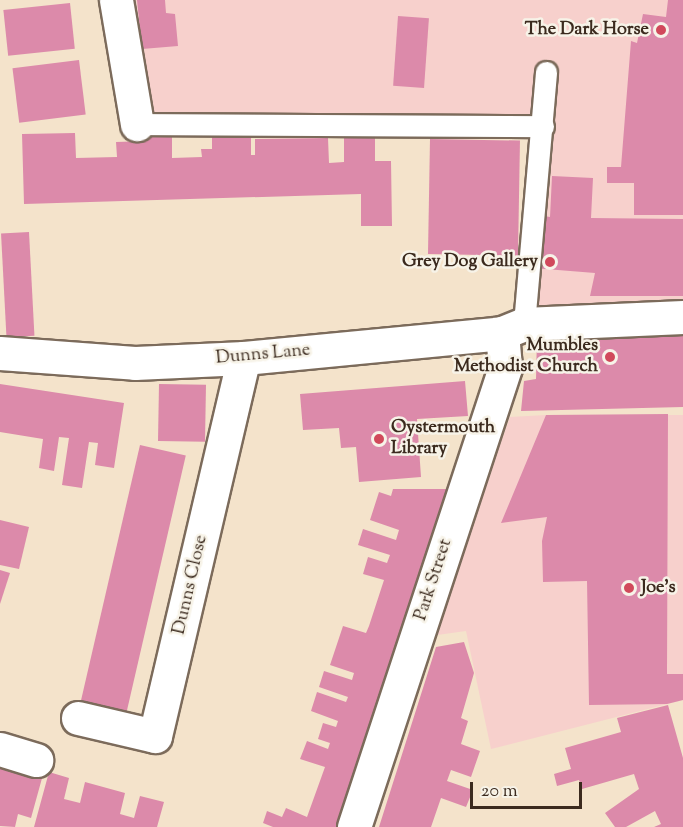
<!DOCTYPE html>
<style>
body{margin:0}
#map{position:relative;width:683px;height:827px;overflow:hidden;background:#f4e3cb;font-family:"Sorts Mill Goudy",serif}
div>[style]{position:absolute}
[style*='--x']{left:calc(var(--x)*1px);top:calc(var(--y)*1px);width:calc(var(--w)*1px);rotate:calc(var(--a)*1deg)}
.built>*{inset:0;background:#f7d0cc}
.building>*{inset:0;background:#dc8aaa;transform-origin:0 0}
.roads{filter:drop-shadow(2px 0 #7c6b5b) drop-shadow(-2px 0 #7c6b5b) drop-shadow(0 2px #7c6b5b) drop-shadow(0 -2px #7c6b5b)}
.lane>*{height:21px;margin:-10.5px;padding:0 10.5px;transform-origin:10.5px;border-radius:10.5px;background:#fff}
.street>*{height:33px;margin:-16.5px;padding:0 16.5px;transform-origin:16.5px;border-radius:16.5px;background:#fff}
.dots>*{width:16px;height:16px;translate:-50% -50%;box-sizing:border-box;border:3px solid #f7f3e8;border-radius:50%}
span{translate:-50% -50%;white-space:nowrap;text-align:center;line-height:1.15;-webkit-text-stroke:5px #f7f3e8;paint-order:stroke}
.poi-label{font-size:18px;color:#3b2a1e;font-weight:700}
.right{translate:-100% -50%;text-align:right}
.left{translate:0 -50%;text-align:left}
.street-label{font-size:18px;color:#3b2a1e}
.scale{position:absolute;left:470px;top:782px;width:112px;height:27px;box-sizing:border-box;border:3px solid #3b2a1e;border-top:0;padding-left:8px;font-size:18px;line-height:21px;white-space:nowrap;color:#3b2a1e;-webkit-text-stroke:4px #f7f3e8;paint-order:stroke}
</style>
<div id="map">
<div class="built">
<i style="clip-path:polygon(127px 0,683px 0,683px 310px,519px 307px,531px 122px,146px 112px)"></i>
<i style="clip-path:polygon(546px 415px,683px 415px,683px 700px,491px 749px,466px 631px,430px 636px,510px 417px)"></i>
</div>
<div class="building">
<i style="clip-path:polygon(137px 0,165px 0,166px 13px,175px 14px,178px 46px,142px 49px)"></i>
<i style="clip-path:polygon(668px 0,683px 0,683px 215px,634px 215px,634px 183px,607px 183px,607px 167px,621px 167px,631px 41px,637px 43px,643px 14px,666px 17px)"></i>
<i style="left:70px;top:3px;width:46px;height:67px;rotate:84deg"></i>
<i style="left:398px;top:16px;width:31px;height:70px;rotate:4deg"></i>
<i style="left:79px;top:60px;width:55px;height:67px;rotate:83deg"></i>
<i style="clip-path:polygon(75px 133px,76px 158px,117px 157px,116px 142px,146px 141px,146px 134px,172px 134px,172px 158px,202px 157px,201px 149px,212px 149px,212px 135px,251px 134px,251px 155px,255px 155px,255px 139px,328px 138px,329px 163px,344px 162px,344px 138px,375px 137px,375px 161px,391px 161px,392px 226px,361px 226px,361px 194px,24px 204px,22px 134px)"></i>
<i style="left:430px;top:139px;width:90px;height:115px;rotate:1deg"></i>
<i style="clip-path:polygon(552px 176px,593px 178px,591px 218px,683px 219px,683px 296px,590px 296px,595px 273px,533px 268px,538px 215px,550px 217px)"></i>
<i style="left:29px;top:232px;width:104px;height:28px;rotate:87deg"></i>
<i style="clip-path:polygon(683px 334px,683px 407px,521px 411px,524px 381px,536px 379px,537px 336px)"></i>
<i style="clip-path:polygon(465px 381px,468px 416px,417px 419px,421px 477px,359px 482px,356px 447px,341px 448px,339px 428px,303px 430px,300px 394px)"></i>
<i style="clip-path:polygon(0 384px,124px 403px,114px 468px,95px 465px,98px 443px,89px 442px,82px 488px,62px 485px,69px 438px,59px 437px,54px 471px,39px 468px,43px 439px,0 432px)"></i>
<i style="left:159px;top:384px;width:47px;height:57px;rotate:1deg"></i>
<i style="clip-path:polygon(668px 414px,667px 674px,683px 674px,683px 700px,667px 704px,589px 705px,587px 581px,543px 582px,542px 541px,547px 517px,501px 523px,546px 415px)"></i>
<i style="left:140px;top:445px;width:47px;height:269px;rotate:13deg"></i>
<i style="clip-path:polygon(393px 489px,456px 489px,346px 827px,273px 827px,263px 823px,267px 811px,282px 817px,286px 808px,307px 817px,325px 767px,300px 759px,307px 741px,328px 749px,330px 743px,318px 739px,323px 723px,336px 727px,338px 721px,311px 711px,317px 692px,346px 702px,348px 697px,319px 687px,324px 671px,352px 680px,354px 673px,330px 665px,343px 626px,366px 633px,369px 626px,384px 580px,363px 574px,368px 557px,387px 563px,390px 555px,358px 545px,363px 529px,396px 540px,399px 530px,370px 520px,379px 492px,391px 496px)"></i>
<i style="clip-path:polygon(0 520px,29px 527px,19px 569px,0 565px)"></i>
<i style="clip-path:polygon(0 570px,10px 573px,0 604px)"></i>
<i style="clip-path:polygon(464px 642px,474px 673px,461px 718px,468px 721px,461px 744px,480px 751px,471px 777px,451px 770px,447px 781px,473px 790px,466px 807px,441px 798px,431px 827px,379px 827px,436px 647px)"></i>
<i style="clip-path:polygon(668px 705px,683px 758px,683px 827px,654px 827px,661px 824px,655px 811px,626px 827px,615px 827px,605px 813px,639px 789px,634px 774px,582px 789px,579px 780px,557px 786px,554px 774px,571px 769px,565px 748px,621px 732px,617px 718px)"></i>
<i style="clip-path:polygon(0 759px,44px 771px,31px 818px,18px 814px,15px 827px,0 826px)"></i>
<i style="clip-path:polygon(49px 772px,69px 778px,64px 799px,80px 803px,85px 782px,125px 793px,120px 814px,134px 818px,140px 796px,164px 802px,157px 827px,34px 827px)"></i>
</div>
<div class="roads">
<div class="lane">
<i style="--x:137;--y:124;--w:406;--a:0.3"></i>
<i style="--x:524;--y:324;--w:253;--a:-85"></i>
</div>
<div class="street">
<i style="--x:116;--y:0;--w:126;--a:80.4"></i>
<i style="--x:0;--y:353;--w:135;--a:4.2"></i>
<i style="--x:135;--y:363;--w:109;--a:-2.6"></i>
<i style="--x:244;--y:358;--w:259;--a:-5.5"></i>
<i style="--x:502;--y:333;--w:24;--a:-22"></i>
<i style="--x:524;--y:324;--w:159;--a:-2.5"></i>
<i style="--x:78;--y:718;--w:79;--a:13.2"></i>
<i style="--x:155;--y:736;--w:388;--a:-76.8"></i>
<i style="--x:0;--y:749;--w:38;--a:17"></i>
<i style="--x:354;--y:827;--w:484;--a:-71.8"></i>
<i style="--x:505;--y:367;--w:34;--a:-95"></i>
</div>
</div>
<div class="dots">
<i style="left:661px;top:30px;background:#d1495b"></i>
<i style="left:550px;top:262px;background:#d1495b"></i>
<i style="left:610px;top:357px;background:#d1495b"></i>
<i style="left:379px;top:439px;background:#d1495b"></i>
<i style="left:629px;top:588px;background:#d1495b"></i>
</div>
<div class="poi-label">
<span class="right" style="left:649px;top:30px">The Dark Horse</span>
<span class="right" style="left:538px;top:262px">Grey Dog Gallery</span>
<span class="right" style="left:598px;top:357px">Mumbles<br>Methodist Church</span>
<span class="left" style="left:391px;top:439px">Oystermouth<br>Library</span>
<span class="left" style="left:641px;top:588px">Joe's</span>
</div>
<div class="street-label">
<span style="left:263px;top:355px;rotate:-5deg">Dunns Lane</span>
<span style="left:434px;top:580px;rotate:-72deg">Park Street</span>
<span style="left:191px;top:585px;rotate:-77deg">Dunns Close</span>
</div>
<div class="scale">20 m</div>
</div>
